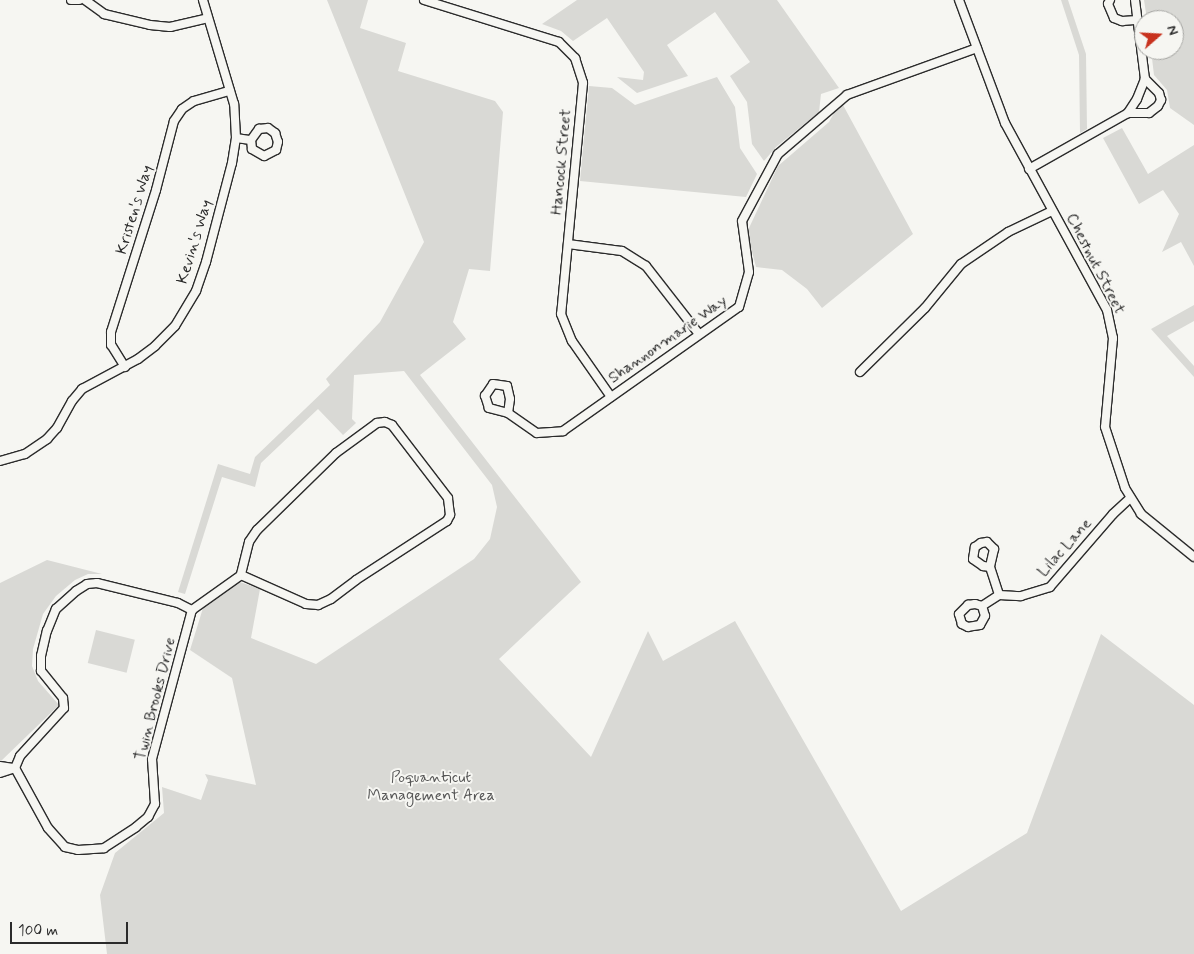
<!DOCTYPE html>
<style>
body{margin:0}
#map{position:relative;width:1194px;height:954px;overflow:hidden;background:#f6f6f2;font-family:Mynerve,sans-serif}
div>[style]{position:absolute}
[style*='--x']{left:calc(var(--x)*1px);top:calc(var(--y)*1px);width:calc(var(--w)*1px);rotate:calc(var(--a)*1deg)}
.green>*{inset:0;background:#d9d9d5;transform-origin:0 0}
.roads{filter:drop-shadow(1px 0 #2b2b2b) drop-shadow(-1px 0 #2b2b2b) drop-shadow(0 1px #2b2b2b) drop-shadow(0 -1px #2b2b2b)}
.minor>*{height:8px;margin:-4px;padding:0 4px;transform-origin:4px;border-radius:4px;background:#f6f6f2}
span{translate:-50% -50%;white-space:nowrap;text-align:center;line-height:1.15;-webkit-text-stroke:4px #f6f6f2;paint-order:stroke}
.street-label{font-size:16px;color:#2b2b2b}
.park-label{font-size:16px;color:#565656}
.north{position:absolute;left:1134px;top:10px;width:50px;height:50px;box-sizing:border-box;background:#f6f6f2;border:1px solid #a5a5a2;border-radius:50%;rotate:71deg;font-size:14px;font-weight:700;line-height:20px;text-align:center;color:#2b2b2b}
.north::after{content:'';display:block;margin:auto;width:18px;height:22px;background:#c8321e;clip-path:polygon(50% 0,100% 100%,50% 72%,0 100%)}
.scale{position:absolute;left:10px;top:922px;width:118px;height:22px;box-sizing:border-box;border:2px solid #2b2b2b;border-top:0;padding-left:6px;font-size:15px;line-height:18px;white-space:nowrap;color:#2b2b2b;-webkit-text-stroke:4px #f6f6f2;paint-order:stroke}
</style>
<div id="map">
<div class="green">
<i style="clip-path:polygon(327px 0,368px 0,360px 28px,406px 43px,398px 71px,495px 101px,503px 112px,490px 271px,469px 269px,453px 322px,466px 339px,420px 375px,581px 582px,499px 659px,591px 757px,648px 631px,663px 661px,735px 621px,901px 911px,1027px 833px,1101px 634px,1194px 705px,1194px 954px,107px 954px,100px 895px,115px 853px,164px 813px,162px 787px,201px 800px,208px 780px,205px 774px,256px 785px,232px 678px,190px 650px,203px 608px,237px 581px,260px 589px,251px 638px,316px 664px,474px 559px,490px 539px,497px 507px,492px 485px,404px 371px,354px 375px,352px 419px,356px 423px,343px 435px,318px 409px,261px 463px,255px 487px,222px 477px,185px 594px,178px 592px,218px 464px,250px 474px,255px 457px,330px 385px,326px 379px,380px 322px,424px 242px)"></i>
<i style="clip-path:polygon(577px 0,777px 0,839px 88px,821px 94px,819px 112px,776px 147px,764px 161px,752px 144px,747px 102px,730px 76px,750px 62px,715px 12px,667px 45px,688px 76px,637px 93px,617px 77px,643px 80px,644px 72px,607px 18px,573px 41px,561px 31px,542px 24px)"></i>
<i style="clip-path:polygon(1061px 0,1068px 0,1086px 54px,1087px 129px,1080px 133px,1079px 55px)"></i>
<i style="clip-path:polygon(1144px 0,1194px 0,1194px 125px,1170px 108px,1167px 90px,1154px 75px,1151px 50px,1174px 50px,1174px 20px,1147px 20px)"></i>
<i style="clip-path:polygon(717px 77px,735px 107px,740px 148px,757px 174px,746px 197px,580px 181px,589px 86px,612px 88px,635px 105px)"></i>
<i style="clip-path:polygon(843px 105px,913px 234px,822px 308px,807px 289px,782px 270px,756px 267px,749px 240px,749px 228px,778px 166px,829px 122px,834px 113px,833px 109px)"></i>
<i style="clip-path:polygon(1122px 128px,1148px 174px,1194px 145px,1194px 266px,1181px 242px,1162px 252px,1179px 214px,1163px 190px,1139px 204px,1103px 138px)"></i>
<i style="clip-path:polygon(1194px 305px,1194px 321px,1167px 336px,1194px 366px,1194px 377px,1151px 329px)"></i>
<i style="clip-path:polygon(47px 560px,102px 574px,88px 574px,75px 580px,56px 596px,43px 614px,33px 649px,32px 666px,38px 681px,59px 705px,0 762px,0 583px)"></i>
<i style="left:96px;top:630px;width:40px;height:34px;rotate:14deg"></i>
</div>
<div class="roads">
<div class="minor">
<i style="--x:71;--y:0;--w:8;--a:0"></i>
<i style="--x:85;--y:0;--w:24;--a:36"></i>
<i style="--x:104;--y:14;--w:47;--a:13.4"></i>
<i style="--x:150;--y:25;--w:20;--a:6"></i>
<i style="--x:170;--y:27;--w:39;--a:-13"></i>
<i style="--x:424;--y:0;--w:141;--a:17.3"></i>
<i style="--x:559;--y:42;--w:23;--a:45"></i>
<i style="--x:575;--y:58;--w:26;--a:72"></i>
<i style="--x:583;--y:83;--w:232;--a:95.4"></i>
<i style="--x:561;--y:314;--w:29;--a:68"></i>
<i style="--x:572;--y:341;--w:68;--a:55.1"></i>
<i style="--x:959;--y:0;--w:131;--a:69.5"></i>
<i style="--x:1005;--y:123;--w:213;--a:61.4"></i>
<i style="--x:1107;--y:310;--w:29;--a:78"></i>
<i style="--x:1113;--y:338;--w:89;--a:95.1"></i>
<i style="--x:1105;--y:427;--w:64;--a:71.8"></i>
<i style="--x:1125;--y:488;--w:31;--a:58"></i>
<i style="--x:1141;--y:514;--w:68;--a:39.1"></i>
<i style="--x:1110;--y:0;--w:4;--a:117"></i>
<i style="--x:1108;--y:4;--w:15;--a:67"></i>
<i style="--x:1114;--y:18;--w:9;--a:21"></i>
<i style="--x:1122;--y:21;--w:16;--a:-4"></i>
<i style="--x:1135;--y:0;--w:80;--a:82.8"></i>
<i style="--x:236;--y:138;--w:15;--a:8"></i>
<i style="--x:251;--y:140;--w:14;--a:-54"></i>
<i style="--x:259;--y:129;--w:9;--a:-6"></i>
<i style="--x:268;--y:128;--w:9;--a:36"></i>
<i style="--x:275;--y:133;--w:9;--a:72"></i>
<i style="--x:278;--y:142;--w:8;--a:104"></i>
<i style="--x:276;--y:150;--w:13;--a:153"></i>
<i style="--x:264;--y:156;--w:14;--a:-150"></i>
<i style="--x:252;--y:149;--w:9;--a:-96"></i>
<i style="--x:1029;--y:169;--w:114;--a:-29.5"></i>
<i style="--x:1128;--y:113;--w:21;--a:0"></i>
<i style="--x:1149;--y:113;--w:11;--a:-38"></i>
<i style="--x:1158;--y:106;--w:7;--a:-63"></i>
<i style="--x:1161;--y:100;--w:7;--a:-106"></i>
<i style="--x:1159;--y:93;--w:20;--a:-135"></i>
<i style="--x:1145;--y:79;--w:22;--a:112"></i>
<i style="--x:1137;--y:99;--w:17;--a:123"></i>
<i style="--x:568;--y:244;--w:54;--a:7.4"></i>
<i style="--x:622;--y:251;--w:28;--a:32"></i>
<i style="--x:646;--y:266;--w:86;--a:52.1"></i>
<i style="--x:125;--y:367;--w:26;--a:-122"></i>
<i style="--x:111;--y:345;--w:13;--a:-90"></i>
<i style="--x:111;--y:332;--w:149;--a:-72.4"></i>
<i style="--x:156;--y:190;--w:71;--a:-75.4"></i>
<i style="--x:174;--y:121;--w:14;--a:-56"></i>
<i style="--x:182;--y:109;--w:14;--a:-34"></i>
<i style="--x:194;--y:101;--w:37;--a:-16"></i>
<i style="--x:860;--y:372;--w:91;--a:-44.6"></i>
<i style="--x:925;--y:308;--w:57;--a:-50.7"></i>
<i style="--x:961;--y:264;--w:57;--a:-34.2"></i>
<i style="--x:1008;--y:232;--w:49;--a:-25.5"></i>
<i style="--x:508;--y:413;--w:20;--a:-165"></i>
<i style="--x:489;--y:408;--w:13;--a:-108"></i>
<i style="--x:485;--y:396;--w:14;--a:-56"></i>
<i style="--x:493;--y:384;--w:14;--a:8"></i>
<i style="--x:507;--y:386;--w:13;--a:77"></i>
<i style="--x:510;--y:399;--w:14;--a:98"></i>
<i style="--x:508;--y:413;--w:35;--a:35"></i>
<i style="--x:537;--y:433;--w:26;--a:-4"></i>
<i style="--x:563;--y:431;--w:215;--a:-35.2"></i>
<i style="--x:739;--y:307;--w:36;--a:-74"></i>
<i style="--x:749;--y:272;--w:51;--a:-97.8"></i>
<i style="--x:742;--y:221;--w:76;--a:-61.8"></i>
<i style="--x:778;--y:154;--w:91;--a:-40.5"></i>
<i style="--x:847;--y:95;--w:138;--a:-19.9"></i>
<i style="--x:0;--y:461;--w:26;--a:-16"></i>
<i style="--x:25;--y:454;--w:27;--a:-34"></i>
<i style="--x:47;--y:439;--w:15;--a:-48"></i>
<i style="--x:57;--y:428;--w:31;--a:-61"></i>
<i style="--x:72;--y:401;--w:16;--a:-50"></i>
<i style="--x:82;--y:389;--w:64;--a:-28.2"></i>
<i style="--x:138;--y:359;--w:21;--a:-37"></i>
<i style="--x:155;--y:346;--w:28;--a:-45"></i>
<i style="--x:175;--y:326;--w:41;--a:-59"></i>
<i style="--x:196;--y:291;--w:31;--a:-71"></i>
<i style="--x:206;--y:262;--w:102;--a:-75.3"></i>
<i style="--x:232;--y:163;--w:25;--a:-81"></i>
<i style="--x:236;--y:138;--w:34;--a:-93"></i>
<i style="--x:234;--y:104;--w:109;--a:-106.6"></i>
<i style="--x:990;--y:567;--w:7;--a:-172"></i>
<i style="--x:983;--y:566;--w:12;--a:-145"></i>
<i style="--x:973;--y:559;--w:12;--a:-81"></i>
<i style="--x:975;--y:547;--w:7;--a:-34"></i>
<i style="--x:981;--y:543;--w:6;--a:-9"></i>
<i style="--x:987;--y:542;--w:10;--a:45"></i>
<i style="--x:994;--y:549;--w:18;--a:103"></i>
<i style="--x:990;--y:567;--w:29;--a:72"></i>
<i style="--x:982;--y:606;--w:10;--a:73"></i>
<i style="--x:985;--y:616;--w:10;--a:119"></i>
<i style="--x:980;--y:625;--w:12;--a:171"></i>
<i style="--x:968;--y:627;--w:7;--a:-153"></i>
<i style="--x:962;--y:624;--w:10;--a:-107"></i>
<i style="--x:959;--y:614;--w:13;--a:-45"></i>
<i style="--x:968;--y:605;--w:7;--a:-8"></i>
<i style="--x:975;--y:604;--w:7;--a:16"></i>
<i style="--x:982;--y:606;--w:20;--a:-33"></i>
<i style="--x:999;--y:595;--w:22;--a:3"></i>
<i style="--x:1021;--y:596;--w:30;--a:-17"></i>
<i style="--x:1050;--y:587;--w:96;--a:-49.2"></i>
<i style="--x:1113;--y:514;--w:23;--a:-43"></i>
<i style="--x:192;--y:610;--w:60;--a:-35.5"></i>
<i style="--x:241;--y:575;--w:71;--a:24"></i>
<i style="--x:306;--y:604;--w:12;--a:5"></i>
<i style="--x:318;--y:605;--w:14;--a:-25"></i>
<i style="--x:331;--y:599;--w:31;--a:-37"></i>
<i style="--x:356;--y:580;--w:108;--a:-33"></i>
<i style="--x:447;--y:521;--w:7;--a:-63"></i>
<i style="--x:450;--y:515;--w:17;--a:-97"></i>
<i style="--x:448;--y:498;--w:92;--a:-127.5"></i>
<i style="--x:392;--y:425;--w:8;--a:-157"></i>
<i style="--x:385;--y:422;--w:8;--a:173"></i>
<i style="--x:377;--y:423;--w:51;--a:143.8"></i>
<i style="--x:336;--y:453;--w:110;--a:135.7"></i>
<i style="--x:257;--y:530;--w:14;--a:124"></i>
<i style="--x:249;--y:542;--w:34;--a:104"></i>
<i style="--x:0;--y:766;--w:15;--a:8"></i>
<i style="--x:15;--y:768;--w:68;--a:61.2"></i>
<i style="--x:48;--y:828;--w:25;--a:48"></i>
<i style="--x:65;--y:847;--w:13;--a:13"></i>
<i style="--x:78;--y:850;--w:26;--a:-4"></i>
<i style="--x:104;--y:848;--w:38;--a:-33"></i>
<i style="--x:136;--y:827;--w:16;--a:-40"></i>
<i style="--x:148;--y:817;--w:15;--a:-62"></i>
<i style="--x:155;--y:804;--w:45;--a:-93.8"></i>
<i style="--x:152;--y:759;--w:154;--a:-75"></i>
<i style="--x:15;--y:768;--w:13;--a:-67"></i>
<i style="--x:20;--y:756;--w:65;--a:-47.5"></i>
<i style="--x:64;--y:708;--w:10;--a:-96"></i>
<i style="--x:63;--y:698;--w:35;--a:-129"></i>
<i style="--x:41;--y:671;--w:15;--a:-90"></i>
<i style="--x:41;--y:656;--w:26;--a:-77"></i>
<i style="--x:47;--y:631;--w:24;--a:-68"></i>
<i style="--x:56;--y:609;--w:27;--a:-42"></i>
<i style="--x:76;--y:591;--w:13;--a:-32"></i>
<i style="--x:87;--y:584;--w:10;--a:-6"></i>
<i style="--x:97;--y:583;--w:83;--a:13.9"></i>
<i style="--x:178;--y:603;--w:16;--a:27"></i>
<i style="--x:0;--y:773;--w:16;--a:-18"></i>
</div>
</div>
<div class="street-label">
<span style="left:562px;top:162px;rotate:-85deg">Hancock Street</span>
<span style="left:135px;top:210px;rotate:-73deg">Kristen's Way</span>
<span style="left:195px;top:242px;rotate:-73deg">Kevin's Way</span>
<span style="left:1095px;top:264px;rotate:63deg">Chestnut Street</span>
<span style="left:668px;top:340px;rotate:-35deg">Shannonmarie Way</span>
<span style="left:1065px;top:548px;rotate:-48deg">Lilac Lane</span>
<span style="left:156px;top:699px;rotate:-76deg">Twin Brooks Drive</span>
</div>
<div class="park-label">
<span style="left:431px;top:787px">Poquanticut<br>Management Area</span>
</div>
<div class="north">N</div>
<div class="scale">100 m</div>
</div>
